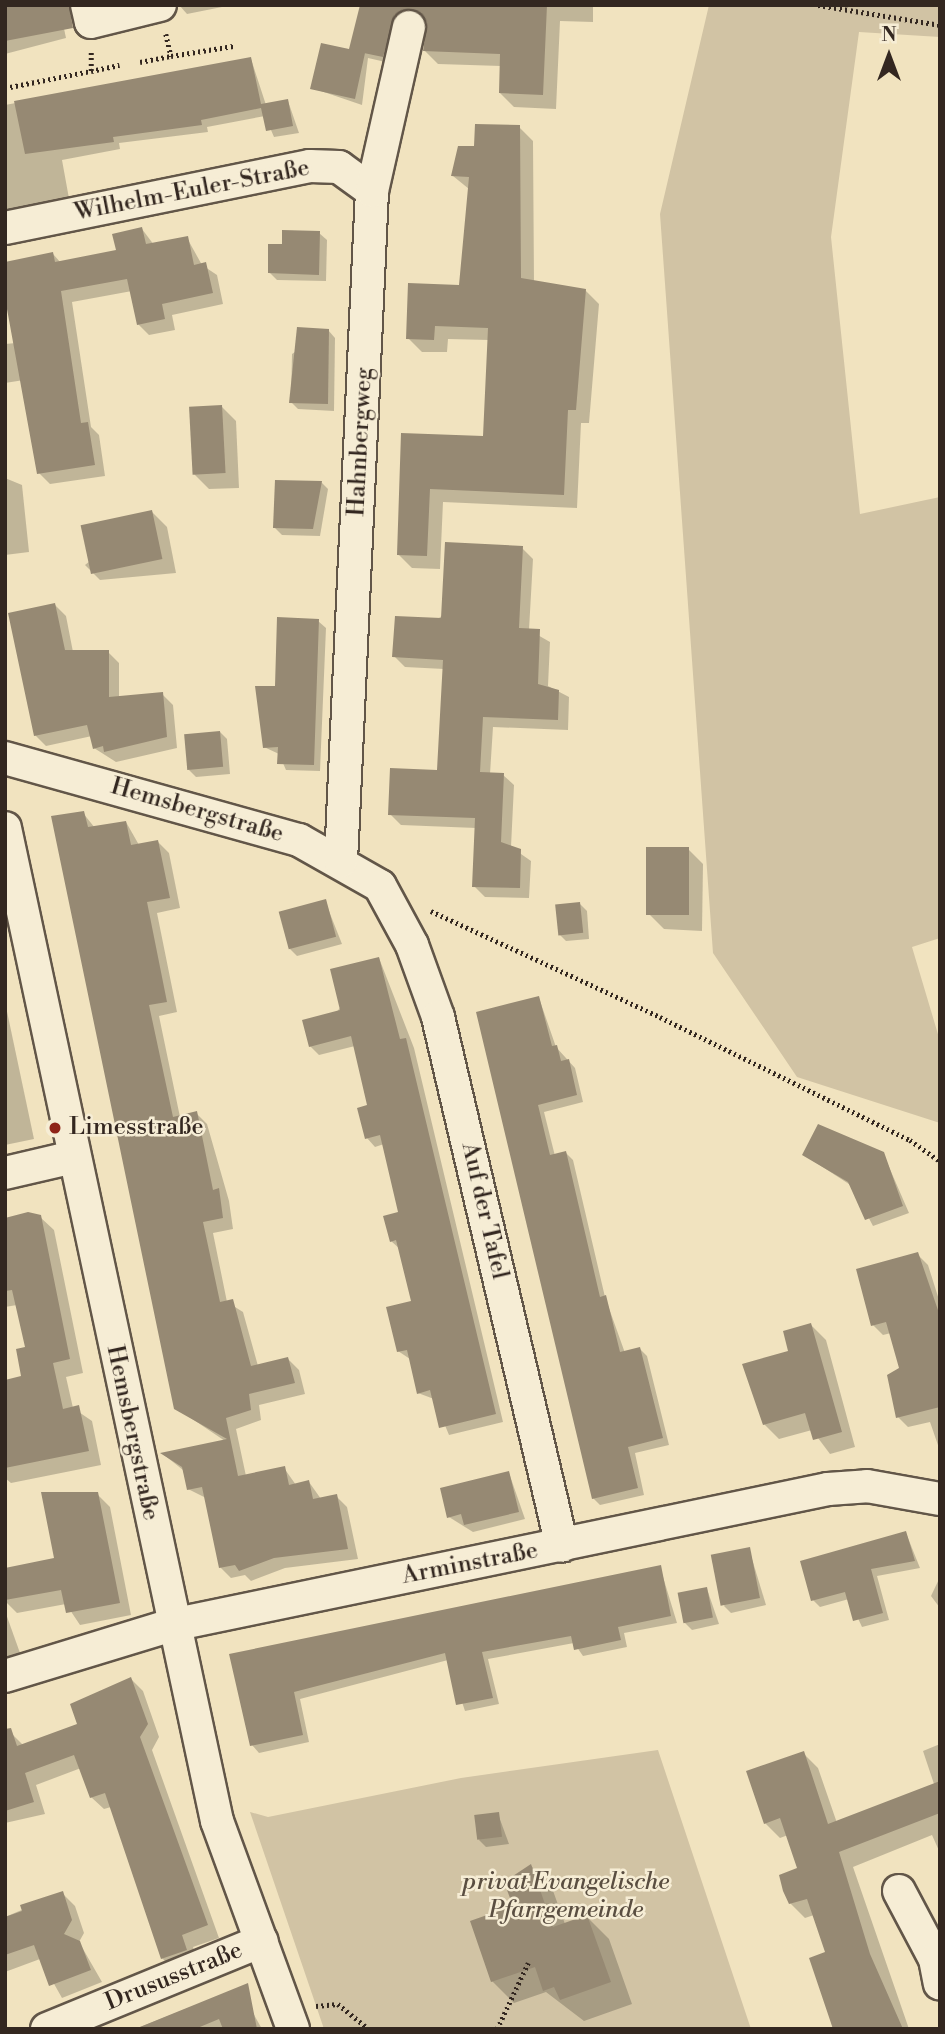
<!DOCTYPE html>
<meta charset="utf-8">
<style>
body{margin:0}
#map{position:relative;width:945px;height:2034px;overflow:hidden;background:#f1e3bf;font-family:"Libre Bodoni",serif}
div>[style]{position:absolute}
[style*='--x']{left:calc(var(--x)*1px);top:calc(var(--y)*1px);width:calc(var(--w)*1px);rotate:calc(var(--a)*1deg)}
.green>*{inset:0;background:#d1c3a4}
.shadow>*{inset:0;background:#0003}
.building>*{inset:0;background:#968973;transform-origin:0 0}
.path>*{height:4.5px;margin-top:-2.25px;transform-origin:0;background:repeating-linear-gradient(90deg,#332720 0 2px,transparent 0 5.5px)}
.roads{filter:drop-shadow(2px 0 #625648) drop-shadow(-2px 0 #625648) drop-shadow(0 2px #625648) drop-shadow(0 -2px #625648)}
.minor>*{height:32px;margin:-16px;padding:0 16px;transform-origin:16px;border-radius:16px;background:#f6edd5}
.dots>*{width:19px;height:19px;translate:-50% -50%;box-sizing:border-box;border:4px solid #f6edd5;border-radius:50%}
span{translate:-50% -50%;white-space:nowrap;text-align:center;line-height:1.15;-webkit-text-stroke:5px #f6edd5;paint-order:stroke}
.street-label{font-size:24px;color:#332720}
.poi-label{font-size:24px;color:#332720}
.left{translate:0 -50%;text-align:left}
.park-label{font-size:24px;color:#5a4e41;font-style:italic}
.frame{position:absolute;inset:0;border:7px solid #332720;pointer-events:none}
.north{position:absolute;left:854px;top:21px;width:70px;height:70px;-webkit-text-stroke:5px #f6edd5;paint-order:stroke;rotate:0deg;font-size:19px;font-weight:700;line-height:28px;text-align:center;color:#332720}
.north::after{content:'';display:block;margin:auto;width:24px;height:32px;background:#332720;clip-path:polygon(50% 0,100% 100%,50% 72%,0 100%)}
</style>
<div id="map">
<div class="green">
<i style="clip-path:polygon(709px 5px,940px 5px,940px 37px,859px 32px,831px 237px,860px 514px,940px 497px,940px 938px,912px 947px,940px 1041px,940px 1123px,797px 1077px,713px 953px,660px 214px)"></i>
<i style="clip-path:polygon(658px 1750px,751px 2029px,324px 2029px,250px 1812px,268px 1817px,461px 1778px)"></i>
</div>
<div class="shadow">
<i style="clip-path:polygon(5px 5px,59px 5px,66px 38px,5px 54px)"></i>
<i style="clip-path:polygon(179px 5px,232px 5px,187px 14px)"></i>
<i style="clip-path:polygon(401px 5px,593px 5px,593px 22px,560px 21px,556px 109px,514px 107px,500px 93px,501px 66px,438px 64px,424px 50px,428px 22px,411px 27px,398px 14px)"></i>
<i style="clip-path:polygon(388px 32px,395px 39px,390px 63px,368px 58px,362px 105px,312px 88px,350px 51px)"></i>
<i style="clip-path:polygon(251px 59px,266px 105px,288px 101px,299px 133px,274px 137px,265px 116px,207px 127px,208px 132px,119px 143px,120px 149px,62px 160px,70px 204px,5px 218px,5px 105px)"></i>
<i style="clip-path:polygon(519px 127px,533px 141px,534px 282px,585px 290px,599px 304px,589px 423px,581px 423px,577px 508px,443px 502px,440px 569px,412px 568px,398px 554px,403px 435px,485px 438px,489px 340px,448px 339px,447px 352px,422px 352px,408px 338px,460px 286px,469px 189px,453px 176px,476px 148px)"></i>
<i style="clip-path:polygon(142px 229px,154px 245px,187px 238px,202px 265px,217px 275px,223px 304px,172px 315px,175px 330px,149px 335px,138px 324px,132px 291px,72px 302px,91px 427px,99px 435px,105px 476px,50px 484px,39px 473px,24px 380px,5px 383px,5px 344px,16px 343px,53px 254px,61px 263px,118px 252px)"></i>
<i style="clip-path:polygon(319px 233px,327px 240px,326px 281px,277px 280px,270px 273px,283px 246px)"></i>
<i style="clip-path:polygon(328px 330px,335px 338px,334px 411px,298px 409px,291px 402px,292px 354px)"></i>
<i style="clip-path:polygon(221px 406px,236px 421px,239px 488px,209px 489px,194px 474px)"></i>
<i style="clip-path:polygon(5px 478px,22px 485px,29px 552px,5px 555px)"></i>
<i style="clip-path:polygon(321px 482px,328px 489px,320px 536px,282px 535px,275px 528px)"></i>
<i style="clip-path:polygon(152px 512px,167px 527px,176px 573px,100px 580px,85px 565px)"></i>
<i style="clip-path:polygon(522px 548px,533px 559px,529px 630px,550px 642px,548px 686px,569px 697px,568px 730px,493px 727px,490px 774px,503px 775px,514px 785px,511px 847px,531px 861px,529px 898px,485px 897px,474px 886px,476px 828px,401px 825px,390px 814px,438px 772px,444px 669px,405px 667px,394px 656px)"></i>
<i style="clip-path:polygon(55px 605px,66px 616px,73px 652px,108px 652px,119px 663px,119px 698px,162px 694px,173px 705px,177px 748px,116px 762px,94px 748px,92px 736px,46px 746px,35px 735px)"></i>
<i style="clip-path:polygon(318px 621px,326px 628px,320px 771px,286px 770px,279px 754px,264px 747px,276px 688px)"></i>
<i style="clip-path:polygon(220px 732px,227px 739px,230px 774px,196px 777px,189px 770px)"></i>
<i style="clip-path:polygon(83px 813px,95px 828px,126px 822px,139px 845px,158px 842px,169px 853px,180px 908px,157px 913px,177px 1012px,159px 1016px,180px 1117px,196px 1113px,207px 1124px,229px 1201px,233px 1229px,213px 1233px,227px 1302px,243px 1312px,258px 1366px,288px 1359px,299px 1370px,305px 1394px,259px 1405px,261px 1420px,236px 1429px,246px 1476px,284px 1468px,296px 1485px,309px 1482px,321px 1499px,336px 1496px,347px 1507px,358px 1559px,285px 1568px,251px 1581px,245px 1575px,231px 1578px,220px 1567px,206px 1498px,188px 1489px,183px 1470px,163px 1454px,225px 1441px,176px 1408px)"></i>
<i style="clip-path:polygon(688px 849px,703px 864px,702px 931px,664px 929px,649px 914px)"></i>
<i style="clip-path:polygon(325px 901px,342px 944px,297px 956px,290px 949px)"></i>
<i style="clip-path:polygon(580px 904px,587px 911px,589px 939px,566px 941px,559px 934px)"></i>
<i style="clip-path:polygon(379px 958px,414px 1048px,503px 1422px,449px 1435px,434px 1399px,418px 1393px,410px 1359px,398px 1351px,413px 1303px,401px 1250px,391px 1241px,400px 1214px,384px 1144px,375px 1147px,367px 1138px,369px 1106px,355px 1046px,319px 1055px,310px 1046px)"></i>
<i style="clip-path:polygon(539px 998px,556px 1047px,575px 1068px,583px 1102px,544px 1112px,555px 1156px,566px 1153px,573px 1160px,605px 1297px,625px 1353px,640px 1349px,647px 1356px,669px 1445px,635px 1453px,644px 1495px,600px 1505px,593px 1498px,478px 1013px)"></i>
<i style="clip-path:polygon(5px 1002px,34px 1139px,5px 1145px)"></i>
<i style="clip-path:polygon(883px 1153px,909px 1213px,873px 1226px,852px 1186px,804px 1155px)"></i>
<i style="clip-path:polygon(40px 1217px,54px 1230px,83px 1373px,66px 1377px,73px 1408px,92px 1421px,101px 1465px,11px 1483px,5px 1478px,5px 1383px,23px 1377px,27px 1348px,17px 1305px,5px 1307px,5px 1224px)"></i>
<i style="clip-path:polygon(917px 1254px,928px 1265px,940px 1303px,940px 1451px,930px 1422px,908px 1427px,898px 1417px,901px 1368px,891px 1333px,883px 1335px,873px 1325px)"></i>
<i style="clip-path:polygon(811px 1325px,826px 1340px,855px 1447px,830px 1454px,812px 1430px,779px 1439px,764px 1424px,791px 1352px)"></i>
<i style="clip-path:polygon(509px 1473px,525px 1519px,473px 1532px,449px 1517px)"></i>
<i style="clip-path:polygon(97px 1494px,110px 1507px,131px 1615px,80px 1625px,66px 1604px,17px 1613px,5px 1601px,5px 1571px,56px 1559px)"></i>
<i style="clip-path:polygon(906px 1533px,920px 1568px,877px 1576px,889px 1620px,862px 1627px,849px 1599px,820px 1607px,813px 1600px)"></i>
<i style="clip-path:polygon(749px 1549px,766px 1605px,731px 1613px,724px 1606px)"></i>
<i style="clip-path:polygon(660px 1567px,677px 1623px,624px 1633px,627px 1647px,583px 1656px,574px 1643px,488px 1659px,499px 1704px,465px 1711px,448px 1660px,300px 1699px,309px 1742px,259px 1753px,252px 1745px,231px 1656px)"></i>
<i style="clip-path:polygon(940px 1577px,940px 1608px,931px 1596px)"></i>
<i style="clip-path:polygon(707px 1589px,719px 1624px,692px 1630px,685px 1623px)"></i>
<i style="clip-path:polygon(5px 1611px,20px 1653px,5px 1658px)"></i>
<i style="clip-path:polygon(131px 1679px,143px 1691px,159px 1737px,152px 1750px,219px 1938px,193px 1947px,198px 1962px,175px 1971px,162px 1958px,111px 1807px,104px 1809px,91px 1797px,81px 1768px,36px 1785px,45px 1814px,5px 1823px,5px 1727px,24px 1746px,79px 1725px)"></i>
<i style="clip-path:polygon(940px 1744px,940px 1853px,932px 1835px,853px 1867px,909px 2029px,875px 2029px,828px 1953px,814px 1915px,805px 1918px,790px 1903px,799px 1869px,788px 1835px,780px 1838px,765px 1823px,803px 1753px,818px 1768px,837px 1823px,934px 1784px,923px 1751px)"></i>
<i style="clip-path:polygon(498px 1814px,509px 1844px,486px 1847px,479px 1840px)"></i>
<i style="clip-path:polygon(531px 1866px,552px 1888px,565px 1924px,587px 1917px,609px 1939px,632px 2004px,584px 2021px,546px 1992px,514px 2003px,492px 1981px)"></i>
<i style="clip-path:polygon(62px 1893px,75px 1906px,84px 1933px,79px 1942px,102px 1982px,62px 1998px,40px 1959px,5px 1972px,5px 1917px)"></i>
<i style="clip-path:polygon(239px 1988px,262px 2029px,135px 2029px)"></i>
</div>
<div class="building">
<i style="clip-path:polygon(5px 5px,69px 5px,73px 28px,5px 41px)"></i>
<i style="clip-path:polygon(360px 5px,547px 5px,543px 95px,499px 93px,500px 54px,423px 51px,427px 22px,412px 9px,395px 15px,383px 57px,359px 52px,365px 53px,355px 99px,310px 89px,321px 43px,349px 49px)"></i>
<i style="clip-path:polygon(251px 57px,261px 104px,288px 99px,293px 126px,266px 131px,261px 108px,201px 120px,202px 125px,113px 137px,114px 142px,25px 154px,14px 101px)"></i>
<i style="clip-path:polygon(475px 124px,520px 125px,521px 278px,586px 289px,576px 410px,568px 410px,564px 495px,430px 489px,427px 556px,397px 555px,401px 433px,483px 436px,488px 328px,435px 326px,434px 340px,406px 339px,408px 283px,459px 285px,469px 177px,451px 176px,458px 146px,474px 146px)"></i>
<i style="clip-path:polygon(142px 227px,146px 244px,188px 236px,194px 265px,206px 262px,213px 293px,162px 304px,165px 319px,137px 325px,127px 279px,61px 291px,81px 423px,88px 422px,95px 465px,37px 474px,5px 298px,5px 262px,53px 252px,55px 262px,116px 250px,112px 234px)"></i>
<i style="clip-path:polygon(282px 230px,320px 231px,319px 275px,268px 273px,268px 244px,282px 244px)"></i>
<i style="clip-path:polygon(297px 327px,329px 329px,328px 404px,289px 403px)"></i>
<i style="left:222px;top:405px;width:68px;height:33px;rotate:87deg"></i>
<i style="clip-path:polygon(275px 480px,322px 481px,313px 529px,273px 528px)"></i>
<i style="left:152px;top:510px;width:50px;height:73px;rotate:78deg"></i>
<i style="clip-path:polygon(445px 542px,523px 546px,519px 628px,540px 629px,538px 684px,559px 690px,558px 720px,483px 717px,480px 772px,504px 773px,501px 842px,521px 849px,520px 888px,472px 887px,475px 818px,388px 815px,390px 768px,437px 770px,443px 660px,392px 657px,395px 616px,441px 618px)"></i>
<i style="clip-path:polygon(55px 603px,65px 650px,109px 650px,109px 697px,163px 692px,167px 737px,104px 752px,103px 746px,93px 749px,87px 725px,34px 736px,8px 613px)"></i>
<i style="clip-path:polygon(277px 617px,319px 619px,314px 765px,277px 764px,278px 747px,263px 748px,255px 686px,275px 686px)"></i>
<i style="left:220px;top:731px;width:36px;height:36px;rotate:85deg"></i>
<i style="clip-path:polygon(84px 811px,88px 827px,126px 821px,131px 845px,158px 840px,170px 898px,147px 902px,167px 1002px,149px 1005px,173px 1117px,197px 1111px,213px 1190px,219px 1188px,223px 1218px,203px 1222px,220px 1302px,233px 1299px,251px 1366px,288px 1357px,295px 1383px,249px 1394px,251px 1410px,226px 1418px,238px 1476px,285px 1466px,289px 1485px,309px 1480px,313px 1499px,337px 1494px,348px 1549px,274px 1558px,239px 1571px,235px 1565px,219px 1568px,202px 1487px,187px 1490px,182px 1467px,160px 1453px,227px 1439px,174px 1409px,51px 816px)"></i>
<i style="left:646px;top:847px;width:43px;height:68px"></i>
<i style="left:326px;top:899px;width:39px;height:49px;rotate:75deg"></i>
<i style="left:580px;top:902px;width:31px;height:25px;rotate:84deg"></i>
<i style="clip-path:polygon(379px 957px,400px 1039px,406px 1038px,496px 1414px,439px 1428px,430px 1390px,417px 1394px,407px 1350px,397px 1352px,386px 1307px,411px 1301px,396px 1240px,390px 1242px,383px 1216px,398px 1212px,380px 1135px,365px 1139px,357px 1108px,367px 1105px,351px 1036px,309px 1047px,302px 1020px,340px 1010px,330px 969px)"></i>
<i style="clip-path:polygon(539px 996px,552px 1046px,557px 1045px,561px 1061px,569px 1059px,577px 1095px,538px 1105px,550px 1155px,566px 1151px,600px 1297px,606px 1295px,620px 1352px,640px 1347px,663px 1438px,628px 1447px,638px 1488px,592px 1499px,476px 1012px)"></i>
<i style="clip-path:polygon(818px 1124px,884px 1152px,903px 1206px,865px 1220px,848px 1182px,802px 1155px)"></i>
<i style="clip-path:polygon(28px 1212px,41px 1215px,70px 1359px,53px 1363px,63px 1409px,79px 1405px,89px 1451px,5px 1468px,5px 1380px,21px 1376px,16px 1349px,25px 1347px,12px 1290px,5px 1291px,5px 1218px)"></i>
<i style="clip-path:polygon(918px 1252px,940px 1316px,940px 1407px,896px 1418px,887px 1375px,899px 1368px,886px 1322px,871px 1326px,856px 1269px)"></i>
<i style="clip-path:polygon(811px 1323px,842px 1432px,813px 1440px,805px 1413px,763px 1425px,742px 1364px,788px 1351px,783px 1331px)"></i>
<i style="clip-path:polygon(509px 1471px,519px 1512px,464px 1525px,461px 1514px,447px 1518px,440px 1488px)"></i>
<i style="clip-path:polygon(41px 1492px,98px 1492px,120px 1603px,66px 1613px,61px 1590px,5px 1600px,5px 1568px,54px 1558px)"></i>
<i style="clip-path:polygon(906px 1531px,915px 1561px,871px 1569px,883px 1613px,853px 1621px,845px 1592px,811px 1601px,800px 1561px)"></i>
<i style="left:750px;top:1547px;width:52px;height:40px;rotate:79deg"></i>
<i style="clip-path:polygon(661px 1565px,671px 1616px,618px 1627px,621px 1640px,574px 1650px,571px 1636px,482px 1652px,493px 1698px,456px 1705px,445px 1653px,294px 1692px,303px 1735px,250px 1746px,229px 1654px)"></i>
<i style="left:707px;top:1587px;width:31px;height:30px;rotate:79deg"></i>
<i style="clip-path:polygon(131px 1677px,148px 1724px,140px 1737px,208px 1925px,182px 1935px,187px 1950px,161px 1959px,105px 1793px,90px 1798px,74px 1755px,25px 1773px,34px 1802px,5px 1811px,5px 1729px,11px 1728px,17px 1746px,77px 1724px,70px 1704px)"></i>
<i style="clip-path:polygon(804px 1751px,828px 1824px,940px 1781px,940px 1813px,839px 1852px,870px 1954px,903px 2029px,833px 2029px,809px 1958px,825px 1952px,807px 1899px,789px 1904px,783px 1891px,779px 1875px,797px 1868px,780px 1818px,764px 1824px,746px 1771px)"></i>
<i style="left:499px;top:1812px;width:25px;height:25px;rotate:83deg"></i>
<i style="clip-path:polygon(531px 1864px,553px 1927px,587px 1915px,611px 1982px,560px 2000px,554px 1987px,543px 1991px,535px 1967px,491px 1982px,470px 1921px,513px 1906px,504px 1882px)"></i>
<i style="clip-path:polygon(63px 1891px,72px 1920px,64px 1934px,80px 1941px,91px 1970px,49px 1986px,34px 1945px,5px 1955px,5px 1917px,22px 1911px,20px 1905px)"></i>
<i style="clip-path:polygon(248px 1983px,257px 2029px,223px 2029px,219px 2019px,195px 2029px,135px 2029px)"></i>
</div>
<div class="path">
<i style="--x:818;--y:5;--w:124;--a:9.3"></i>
<i style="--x:166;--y:34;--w:23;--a:77"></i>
<i style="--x:171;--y:56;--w:63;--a:-9.2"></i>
<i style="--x:140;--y:62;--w:32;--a:-11"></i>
<i style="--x:91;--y:71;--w:29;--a:-12"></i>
<i style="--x:5;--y:88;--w:88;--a:-11.2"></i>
<i style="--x:91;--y:71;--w:20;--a:-90"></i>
<i style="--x:431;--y:911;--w:252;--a:24.8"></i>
<i style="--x:660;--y:1017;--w:279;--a:26.2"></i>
<i style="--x:910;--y:1140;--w:37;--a:35"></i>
<i style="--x:316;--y:2006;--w:22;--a:-5"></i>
<i style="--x:338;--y:2004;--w:40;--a:39"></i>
<i style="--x:497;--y:2029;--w:73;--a:-64.8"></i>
</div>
<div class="roads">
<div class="minor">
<i style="--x:87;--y:5;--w:17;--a:77"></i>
<i style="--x:91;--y:22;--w:71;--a:-13.8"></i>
<i style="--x:5;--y:228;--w:311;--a:-11.5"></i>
<i style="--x:310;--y:166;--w:29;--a:2"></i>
<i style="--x:339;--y:167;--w:41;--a:36"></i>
<i style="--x:5;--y:758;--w:305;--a:15.6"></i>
<i style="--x:299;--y:840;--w:93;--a:29.6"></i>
<i style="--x:380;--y:886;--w:67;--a:61.5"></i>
<i style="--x:412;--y:945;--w:77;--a:70.1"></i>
<i style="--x:438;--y:1017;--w:543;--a:76.81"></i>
<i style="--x:5;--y:828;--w:1015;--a:77.95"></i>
<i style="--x:217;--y:1821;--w:221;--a:69.9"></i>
<i style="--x:341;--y:861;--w:671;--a:-87.35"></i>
<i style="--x:372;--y:191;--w:168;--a:-77.3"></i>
<i style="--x:5;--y:1173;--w:71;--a:-13.1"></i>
<i style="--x:5;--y:1676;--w:175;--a:-17"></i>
<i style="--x:172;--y:1625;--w:670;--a:-11.71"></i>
<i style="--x:828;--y:1489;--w:39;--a:-4"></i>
<i style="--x:867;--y:1486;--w:74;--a:10.1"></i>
<i style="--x:899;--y:1891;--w:77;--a:62.1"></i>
<i style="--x:935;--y:1959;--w:25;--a:79"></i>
<i style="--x:47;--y:2029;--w:232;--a:-22.3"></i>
</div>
</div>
<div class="dots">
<i style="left:55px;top:1128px;background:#8f2418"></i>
</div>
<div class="street-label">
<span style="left:192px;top:191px;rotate:-11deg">Wilhelm-Euler-Straße</span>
<span style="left:361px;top:442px;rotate:-87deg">Hahnbergweg</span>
<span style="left:197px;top:811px;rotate:16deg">Hemsbergstraße</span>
<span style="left:484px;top:1211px;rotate:77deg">Auf der Tafel</span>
<span style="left:132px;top:1433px;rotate:78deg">Hemsbergstraße</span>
<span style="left:470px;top:1564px;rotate:-11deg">Arminstraße</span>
<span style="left:174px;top:1977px;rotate:-22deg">Drususstraße</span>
</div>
<div class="poi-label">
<span class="left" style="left:69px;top:1128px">Limesstraße</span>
</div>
<div class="park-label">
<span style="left:566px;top:1897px">privat Evangelische<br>Pfarrgemeinde</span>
</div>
<div class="frame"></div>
<div class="north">N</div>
</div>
